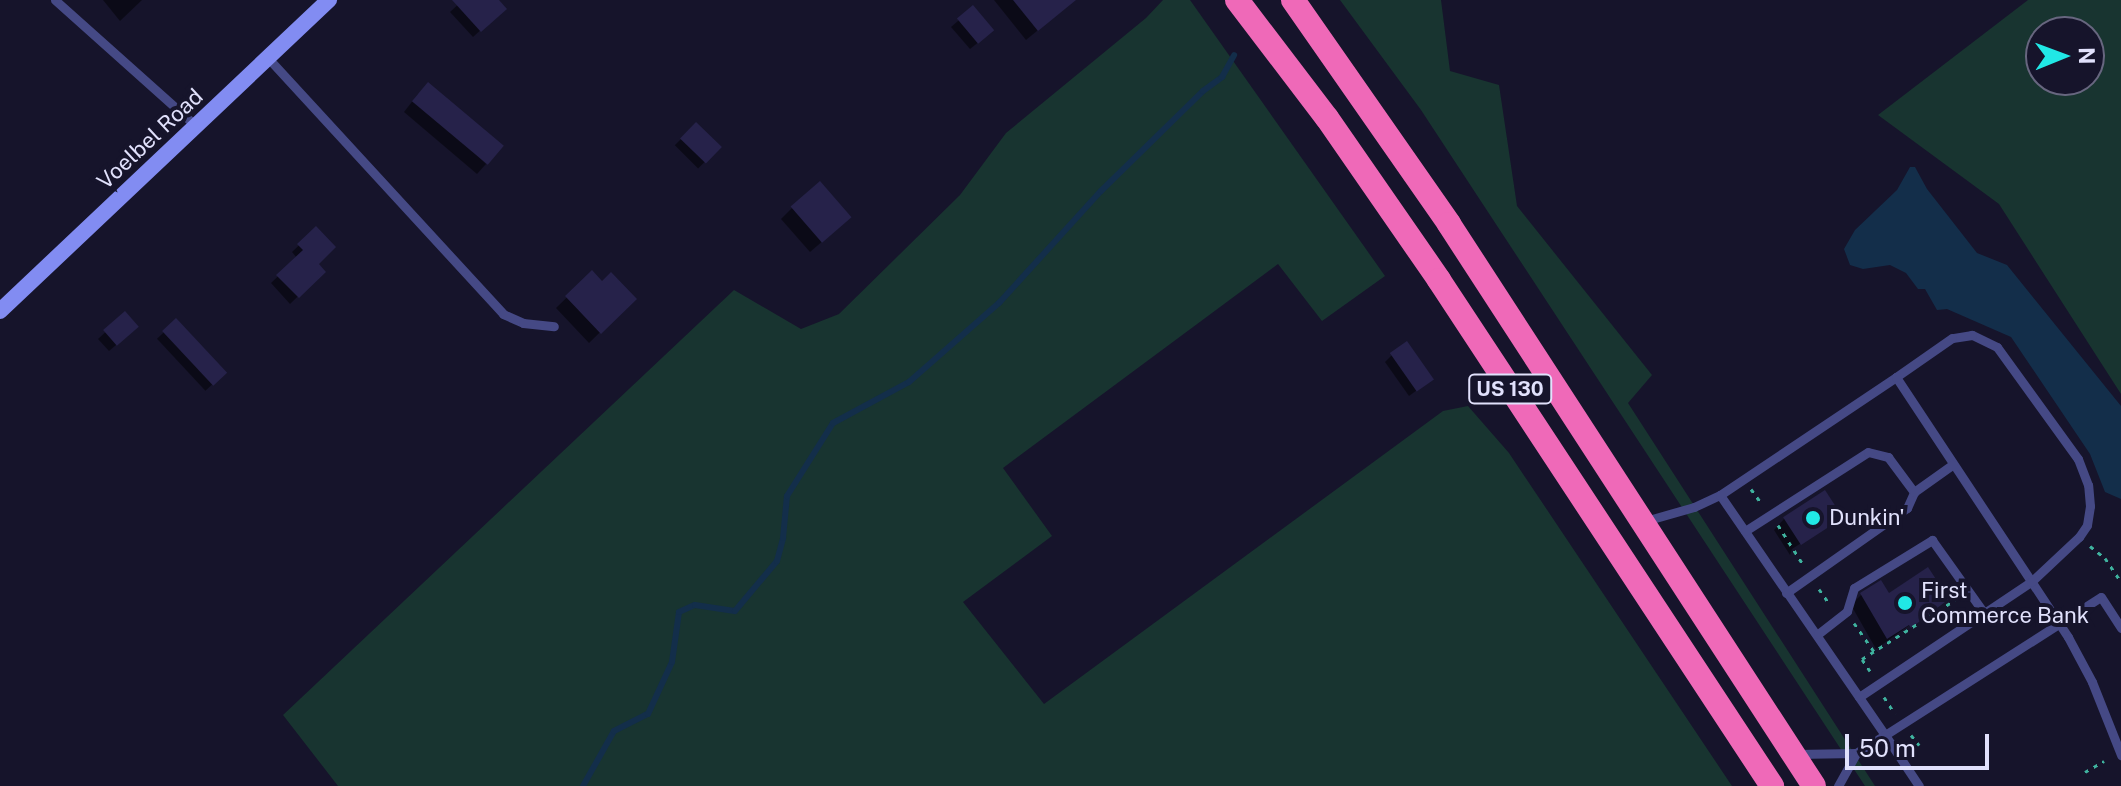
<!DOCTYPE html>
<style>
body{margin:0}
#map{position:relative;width:2121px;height:786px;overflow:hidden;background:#16142b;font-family:"Public Sans",sans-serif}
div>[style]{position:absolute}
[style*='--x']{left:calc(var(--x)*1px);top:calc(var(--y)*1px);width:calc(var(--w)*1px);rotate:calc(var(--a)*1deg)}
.green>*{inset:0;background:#183430}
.water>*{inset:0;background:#132e4a}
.shadow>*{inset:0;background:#0007;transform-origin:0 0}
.stream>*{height:6px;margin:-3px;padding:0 3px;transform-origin:3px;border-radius:3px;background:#132e4a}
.building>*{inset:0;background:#26224a;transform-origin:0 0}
.path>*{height:3px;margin-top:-1.5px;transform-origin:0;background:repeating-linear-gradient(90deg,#3fb39f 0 4px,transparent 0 10px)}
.lane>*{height:9px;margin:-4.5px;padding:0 4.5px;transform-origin:4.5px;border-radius:4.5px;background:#454985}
.secondary>*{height:16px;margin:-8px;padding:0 8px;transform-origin:8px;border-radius:8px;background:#828cf2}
.highway>*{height:24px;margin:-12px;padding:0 12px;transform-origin:12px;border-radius:12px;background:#ef69b8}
.dots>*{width:22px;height:22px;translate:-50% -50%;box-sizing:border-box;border:4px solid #16142b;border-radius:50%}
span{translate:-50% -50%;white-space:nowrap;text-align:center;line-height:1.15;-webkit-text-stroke:8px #16142b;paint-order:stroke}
.shield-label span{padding:2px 6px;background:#16142b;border:2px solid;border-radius:6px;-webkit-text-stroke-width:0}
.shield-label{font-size:20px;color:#e1e1fc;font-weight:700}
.street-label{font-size:22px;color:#e1e1fc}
.poi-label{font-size:22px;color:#e1e1fc}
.left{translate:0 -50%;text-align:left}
.north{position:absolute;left:2025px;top:16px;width:80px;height:80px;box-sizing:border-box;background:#16142b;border:2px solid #67667f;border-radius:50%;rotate:89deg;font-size:22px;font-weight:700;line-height:32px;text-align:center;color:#e1e1fc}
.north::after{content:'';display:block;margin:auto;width:28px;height:36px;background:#21e8e6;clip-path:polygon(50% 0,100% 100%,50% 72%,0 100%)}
.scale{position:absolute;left:1845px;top:734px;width:144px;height:36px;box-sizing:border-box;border:4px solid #e1e1fc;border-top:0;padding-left:10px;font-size:24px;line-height:28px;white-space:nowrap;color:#e1e1fc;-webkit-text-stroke:6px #16142b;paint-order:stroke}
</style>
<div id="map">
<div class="green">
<i style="clip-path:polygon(1163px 0,1190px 0,1385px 276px,1322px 321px,1278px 264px,1003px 468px,1052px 536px,963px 602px,1044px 704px,1443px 411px,1468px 406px,1509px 453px,1732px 786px,338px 786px,283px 715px,734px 290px,801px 329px,839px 314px,960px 195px,1006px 133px,1146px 18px)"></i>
<i style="clip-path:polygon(1340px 0,1441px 0,1450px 71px,1499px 85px,1517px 206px,1652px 375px,1628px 403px,1875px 786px,1865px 786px,1421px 110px)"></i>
<i style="clip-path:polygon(evenodd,2028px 0,2121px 0,2121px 394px,1999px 204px,1878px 115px,2028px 0,2041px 32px,2089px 32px,2089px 80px,2041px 80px,2041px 32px)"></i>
</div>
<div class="water">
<i style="clip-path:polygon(1910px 167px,1915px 167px,1927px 189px,1977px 253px,2007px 265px,2121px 406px,2121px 499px,2105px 492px,2090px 454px,2011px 337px,1947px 309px,1937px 310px,1925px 289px,1918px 289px,1906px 273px,1890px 265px,1863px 269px,1850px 265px,1844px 249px,1855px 230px,1897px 190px)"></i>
</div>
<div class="shadow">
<i style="clip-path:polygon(103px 0,142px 0,120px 21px)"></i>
<i style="clip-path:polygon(463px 0,496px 0,504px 9px,473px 37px,450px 12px)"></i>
<i style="clip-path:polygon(994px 0,1060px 0,1054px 17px,1026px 40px)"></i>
<i style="clip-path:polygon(973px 8px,985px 37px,970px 49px,951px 27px)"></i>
<i style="clip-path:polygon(418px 94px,486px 164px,477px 174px,404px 112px)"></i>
<i style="left:696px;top:124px;width:33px;height:30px;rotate:45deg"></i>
<i style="clip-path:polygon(792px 208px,838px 228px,810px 252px,781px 219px)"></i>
<i style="clip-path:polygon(316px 229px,316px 264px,323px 272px,290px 304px,271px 283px,297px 258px,292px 252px)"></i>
<i style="clip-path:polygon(592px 273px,602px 284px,634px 299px,589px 343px,556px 308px)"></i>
<i style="clip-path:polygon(125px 314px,129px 334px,109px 351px,98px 339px)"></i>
<i style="left:176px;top:321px;width:71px;height:26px;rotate:47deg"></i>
<i style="clip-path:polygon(1392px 355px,1424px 385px,1409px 396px,1385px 362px)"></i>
<i style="clip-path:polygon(1840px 518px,1792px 549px,1790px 555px,1774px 530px,1784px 519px)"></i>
<i style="clip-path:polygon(1862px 594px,1889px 596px,1946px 599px,1876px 649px,1851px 605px)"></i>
</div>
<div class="stream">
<i style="--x:583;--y:786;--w:63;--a:-60.6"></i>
<i style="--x:614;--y:731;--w:38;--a:-27"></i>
<i style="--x:648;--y:714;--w:57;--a:-65.2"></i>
<i style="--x:672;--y:662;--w:50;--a:-82"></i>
<i style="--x:679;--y:612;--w:17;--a:-24"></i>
<i style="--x:695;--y:605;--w:40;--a:8.5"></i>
<i style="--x:735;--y:611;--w:65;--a:-50"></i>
<i style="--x:777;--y:561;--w:24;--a:-75"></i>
<i style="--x:783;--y:538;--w:42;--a:-84.6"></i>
<i style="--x:787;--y:496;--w:86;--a:-57.8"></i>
<i style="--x:833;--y:423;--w:86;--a:-28.3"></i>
<i style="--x:909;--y:382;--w:120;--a:-41.3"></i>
<i style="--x:999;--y:303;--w:151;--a:-47.7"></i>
<i style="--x:1101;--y:191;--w:143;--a:-44.4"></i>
<i style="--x:1203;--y:91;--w:24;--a:-36"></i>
<i style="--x:1222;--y:77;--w:25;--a:-61"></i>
</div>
<div class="building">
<i style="clip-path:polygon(452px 0,499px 0,507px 9px,481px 32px)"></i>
<i style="clip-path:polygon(1013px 0,1076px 0,1038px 31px)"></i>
<i style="left:973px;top:5px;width:33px;height:21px;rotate:50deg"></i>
<i style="left:428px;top:82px;width:99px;height:25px;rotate:40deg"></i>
<i style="left:696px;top:122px;width:36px;height:23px;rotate:44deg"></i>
<i style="left:820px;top:181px;width:48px;height:39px;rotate:49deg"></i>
<i style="clip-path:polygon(316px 226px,336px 247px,319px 264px,326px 272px,299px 298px,276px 275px,303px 250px,297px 244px)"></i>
<i style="clip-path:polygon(592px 270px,602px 281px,611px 272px,637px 299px,601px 334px,565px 296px)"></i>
<i style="left:125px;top:311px;width:21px;height:29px;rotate:49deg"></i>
<i style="left:176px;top:318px;width:75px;height:19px;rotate:47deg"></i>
<i style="left:1407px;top:341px;width:47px;height:21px;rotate:55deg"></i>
<i style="left:1825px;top:490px;width:33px;height:50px;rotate:57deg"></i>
<i style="clip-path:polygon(1928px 567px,1949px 599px,1911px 628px,1909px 625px,1887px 639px,1860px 593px,1881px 580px,1889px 593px)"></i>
</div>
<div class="path">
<i style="--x:1751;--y:489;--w:17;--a:54"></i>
<i style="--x:1778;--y:525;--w:49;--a:57.6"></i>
<i style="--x:2090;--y:546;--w:19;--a:39"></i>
<i style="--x:2105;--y:558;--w:29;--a:56"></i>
<i style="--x:1819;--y:589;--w:19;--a:55"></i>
<i style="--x:1854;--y:623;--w:35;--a:55"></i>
<i style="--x:1870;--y:671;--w:14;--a:-124"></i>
<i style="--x:1862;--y:659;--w:110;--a:-32.4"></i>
<i style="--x:1884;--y:697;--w:20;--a:57"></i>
<i style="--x:1911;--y:735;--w:13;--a:51"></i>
<i style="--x:2085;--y:772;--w:22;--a:-30"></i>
</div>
<div class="lane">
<i style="--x:55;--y:0;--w:189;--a:41.8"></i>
<i style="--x:268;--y:58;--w:348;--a:47.4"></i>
<i style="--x:503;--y:314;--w:22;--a:24"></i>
<i style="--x:523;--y:323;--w:31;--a:6"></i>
<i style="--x:1720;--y:495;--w:291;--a:55.5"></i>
<i style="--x:1885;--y:735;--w:256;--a:-32.6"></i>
<i style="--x:2101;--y:597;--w:37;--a:57"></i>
<i style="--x:1645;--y:521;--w:51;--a:-15.9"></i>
<i style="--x:1694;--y:507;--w:29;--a:-25"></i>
<i style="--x:1720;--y:495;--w:212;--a:-33.8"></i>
<i style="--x:1896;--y:377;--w:312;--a:56.5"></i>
<i style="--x:2068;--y:637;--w:51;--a:61.9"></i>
<i style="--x:2092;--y:682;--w:79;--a:68.3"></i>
<i style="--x:1745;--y:531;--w:146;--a:-32.7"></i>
<i style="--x:1868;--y:452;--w:21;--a:14"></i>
<i style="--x:1888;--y:457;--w:44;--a:53.4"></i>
<i style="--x:1786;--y:593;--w:148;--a:-35.1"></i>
<i style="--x:1907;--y:508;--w:17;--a:-66"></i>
<i style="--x:1914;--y:492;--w:47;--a:-35.4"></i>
<i style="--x:1818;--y:634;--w:37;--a:-38"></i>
<i style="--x:1847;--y:611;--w:24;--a:-73"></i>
<i style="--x:1854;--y:588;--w:92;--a:-31.6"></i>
<i style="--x:1932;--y:540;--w:90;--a:54.5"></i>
<i style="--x:1859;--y:697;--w:207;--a:-33.8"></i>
<i style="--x:2031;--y:582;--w:66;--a:-43.2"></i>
<i style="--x:2079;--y:537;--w:14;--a:-56"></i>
<i style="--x:2087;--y:525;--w:19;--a:-81"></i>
<i style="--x:2090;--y:506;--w:21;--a:-95"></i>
<i style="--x:2088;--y:485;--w:28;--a:-111"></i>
<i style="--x:2078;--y:459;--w:138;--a:-125.9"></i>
<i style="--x:1997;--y:347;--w:28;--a:-154"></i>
<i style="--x:1972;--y:335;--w:20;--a:171"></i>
<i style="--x:1952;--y:338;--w:68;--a:145.1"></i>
<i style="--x:1796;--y:754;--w:60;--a:-1"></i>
<i style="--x:1838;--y:786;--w:38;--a:-61"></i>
<i style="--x:1856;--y:753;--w:34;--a:-32"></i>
<i style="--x:1885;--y:735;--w:61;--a:56.3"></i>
</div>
<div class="secondary">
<i style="--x:0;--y:311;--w:453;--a:-43.4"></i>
</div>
<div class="highway">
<i style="--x:1237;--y:0;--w:148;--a:52.7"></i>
<i style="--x:1327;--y:118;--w:197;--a:55.3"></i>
<i style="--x:1439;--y:280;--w:606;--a:56.65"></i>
<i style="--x:1293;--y:0;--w:273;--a:55.1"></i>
<i style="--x:1449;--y:224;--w:670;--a:57"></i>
</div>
<div class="dots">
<i style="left:1813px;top:518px;background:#21e8e6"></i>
<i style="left:1905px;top:603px;background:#21e8e6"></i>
</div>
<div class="shield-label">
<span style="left:1510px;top:389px">US 130</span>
</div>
<div class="street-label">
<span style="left:150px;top:139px;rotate:-43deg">Voelbel Road</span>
</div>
<div class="poi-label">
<span class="left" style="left:1829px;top:518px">Dunkin'</span>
<span class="left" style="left:1921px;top:603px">First<br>Commerce Bank</span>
</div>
<div class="north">N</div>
<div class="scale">50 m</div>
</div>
